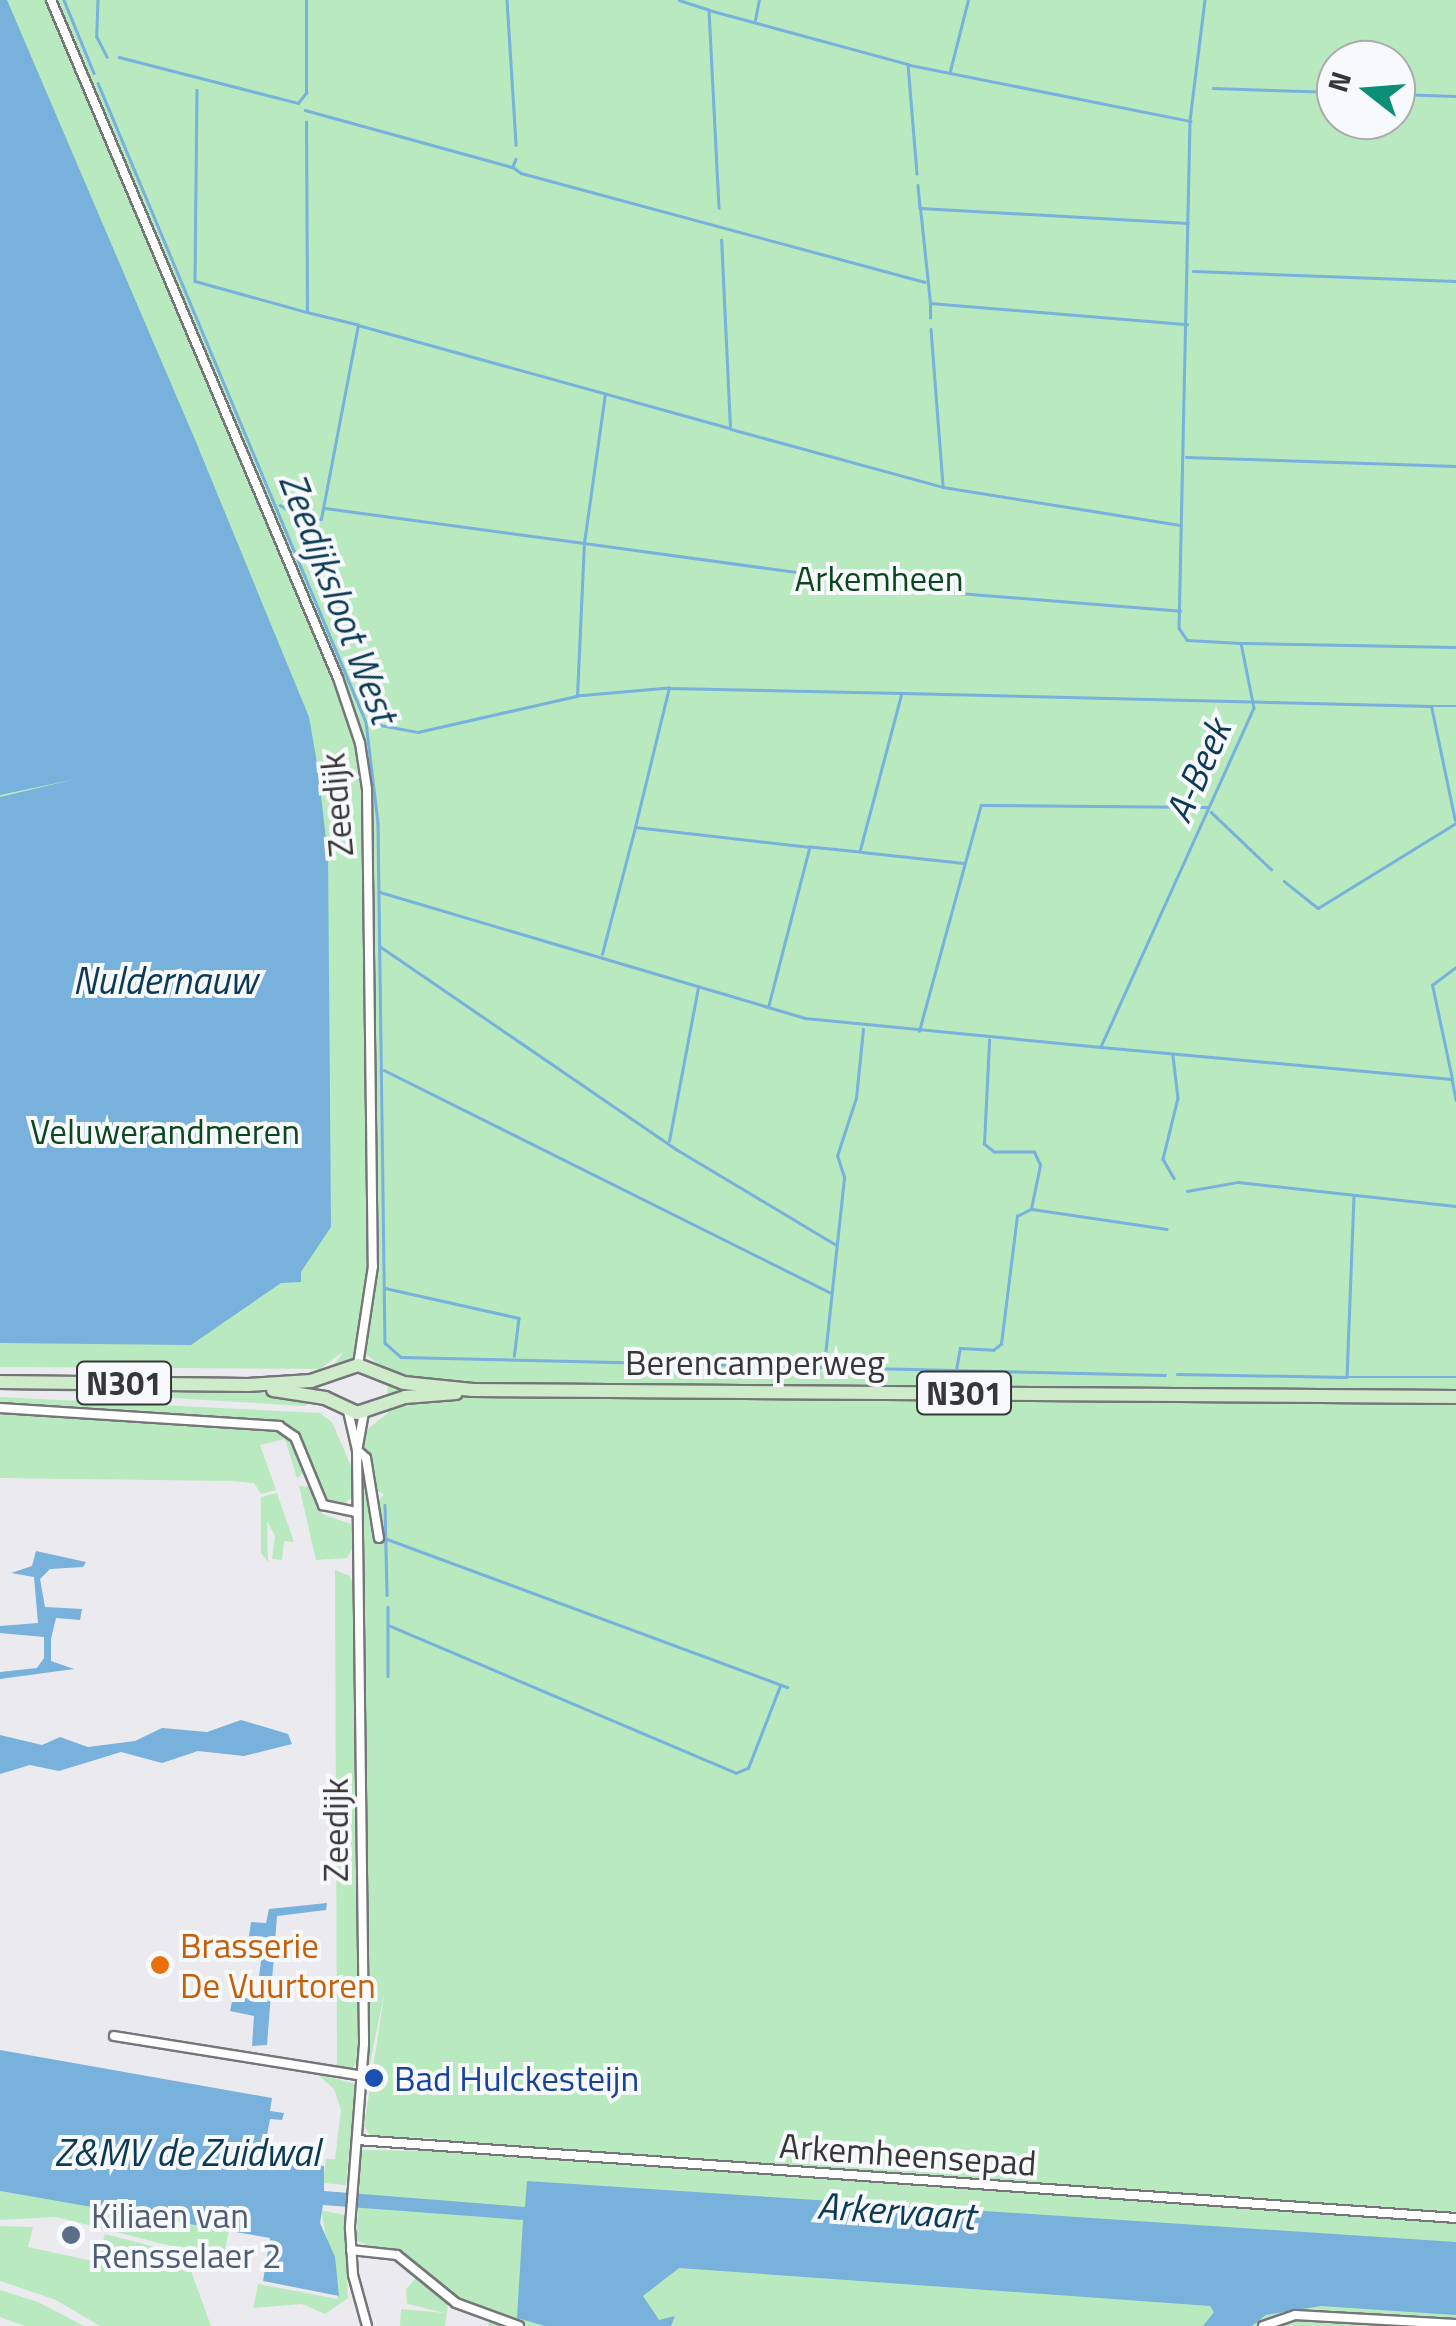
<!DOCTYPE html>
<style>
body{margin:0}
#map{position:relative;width:1456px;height:2326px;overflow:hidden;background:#ebebef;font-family:"Titillium Web",sans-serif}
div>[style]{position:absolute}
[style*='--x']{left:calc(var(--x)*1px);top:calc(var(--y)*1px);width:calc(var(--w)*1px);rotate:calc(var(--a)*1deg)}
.green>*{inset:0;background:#b9e9bf}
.water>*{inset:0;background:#77b1dc}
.stream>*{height:2.5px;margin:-1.25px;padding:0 1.25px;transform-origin:1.25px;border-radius:1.25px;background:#77b1dc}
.roads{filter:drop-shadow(2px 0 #757679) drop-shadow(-2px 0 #757679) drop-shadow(0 2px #757679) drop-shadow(0 -2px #757679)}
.street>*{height:8px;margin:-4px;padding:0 4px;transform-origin:4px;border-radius:4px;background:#fff}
.primary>*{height:12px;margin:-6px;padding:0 6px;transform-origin:6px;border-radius:6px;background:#ceebca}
.dots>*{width:28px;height:28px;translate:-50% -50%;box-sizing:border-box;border:5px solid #f8f9fc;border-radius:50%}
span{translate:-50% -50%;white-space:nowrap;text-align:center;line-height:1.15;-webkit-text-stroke:8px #f8f9fc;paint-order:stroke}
.shield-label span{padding:2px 8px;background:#f8f9fc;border:2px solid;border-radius:8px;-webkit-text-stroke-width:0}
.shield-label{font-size:32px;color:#373738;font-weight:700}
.park-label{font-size:35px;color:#0b471c}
.street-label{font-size:35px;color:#373738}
.food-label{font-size:35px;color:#c56008}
.left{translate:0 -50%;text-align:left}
.transit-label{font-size:35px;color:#164399}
.service-label{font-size:35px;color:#4e5e75}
.water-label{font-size:38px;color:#0b3a56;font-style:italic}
.north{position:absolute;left:1316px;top:40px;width:100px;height:100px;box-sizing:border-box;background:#f8f9fc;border:2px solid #ababae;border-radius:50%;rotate:287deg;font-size:28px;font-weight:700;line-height:40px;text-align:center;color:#373738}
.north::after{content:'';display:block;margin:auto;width:35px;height:45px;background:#0b8f77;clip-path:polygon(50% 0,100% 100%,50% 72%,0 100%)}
</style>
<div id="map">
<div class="green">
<i style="clip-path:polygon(evenodd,0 0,1456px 0,1456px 2326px,488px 2326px,491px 2315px,457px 2300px,407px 2258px,356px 2241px,362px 2150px,431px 2151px,433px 2138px,371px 2137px,364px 2126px,385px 1990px,369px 2068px,361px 1476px,363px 1461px,375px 1538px,381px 1536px,377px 1503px,384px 1494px,377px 1491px,362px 1442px,364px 1432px,388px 1413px,387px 1371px,367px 1355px,331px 1369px,344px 1351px,320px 1369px,0 1367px,0 0,1336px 60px,1396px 60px,1396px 120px,1336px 120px,1336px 60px)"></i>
<i style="clip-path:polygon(0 1388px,257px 1393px,306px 1397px,306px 1406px)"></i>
<i style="clip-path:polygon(0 1397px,320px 1413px,332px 1422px,351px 1466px,353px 1496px,342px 1506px,327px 1500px,288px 1424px,0 1405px)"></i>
<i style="clip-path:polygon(0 1412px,275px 1430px,293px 1442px,305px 1472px,297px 1478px,285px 1439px,260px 1445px,276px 1490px,261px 1494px,254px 1483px,230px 1481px,0 1478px)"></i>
<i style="clip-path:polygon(299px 1486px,310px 1487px,322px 1514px,351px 1524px,354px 1546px,347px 1558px,316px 1560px)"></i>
<i style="clip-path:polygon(277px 1493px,294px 1542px,284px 1541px,282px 1560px,272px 1559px,275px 1536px,267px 1521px,268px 1562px,261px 1553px,261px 1497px)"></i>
<i style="clip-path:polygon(335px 1570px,350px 1576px,355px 1589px,361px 1998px,359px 2057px,352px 2070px,337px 2068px)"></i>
<i style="clip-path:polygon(317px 2074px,356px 2084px,346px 2185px,323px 2183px,326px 2159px,335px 2159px,341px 2110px,334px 2089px)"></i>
<i style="clip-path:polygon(0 2191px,229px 2230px,223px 2259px,56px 2217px,0 2220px)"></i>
<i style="clip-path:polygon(321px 2210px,344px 2215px,348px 2298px,325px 2314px,302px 2304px,253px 2308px,258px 2284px,338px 2299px)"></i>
<i style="clip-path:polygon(0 2226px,33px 2227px,28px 2247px,97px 2262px,105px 2234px,167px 2250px,188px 2263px,211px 2326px,100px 2326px,56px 2300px,0 2281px)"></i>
<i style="clip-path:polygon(418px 2276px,448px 2305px,445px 2326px,400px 2326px,401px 2309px,445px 2313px,407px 2304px,406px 2289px)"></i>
<i style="clip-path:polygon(0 2290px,38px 2302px,84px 2326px,25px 2326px,0 2317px)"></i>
</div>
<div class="water">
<i style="clip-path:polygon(0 0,7px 0,196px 442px,309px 717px,317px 763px,328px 855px,331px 1227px,301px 1272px,301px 1282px,281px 1283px,191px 1345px,0 1343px,0 797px,76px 779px,0 795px)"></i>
<i style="clip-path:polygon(36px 1551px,86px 1562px,83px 1567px,50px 1569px,40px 1579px,45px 1607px,82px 1609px,80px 1620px,56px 1618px,51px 1639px,51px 1661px,74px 1669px,0 1679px,0 1672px,37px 1668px,44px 1658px,44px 1637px,0 1633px,0 1626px,38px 1623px,34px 1577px,11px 1573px,32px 1566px)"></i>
<i style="clip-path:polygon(241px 1720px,288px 1734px,292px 1744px,244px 1756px,198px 1751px,162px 1763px,121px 1752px,59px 1771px,30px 1765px,0 1774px,0 1735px,42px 1745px,60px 1737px,88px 1747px,135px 1741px,162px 1728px,207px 1732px)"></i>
<i style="clip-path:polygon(327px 1903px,326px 1910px,277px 1916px,267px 2045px,252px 2046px,254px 2016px,230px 2011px,233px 1997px,256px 1999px,264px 1939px,249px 1936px,251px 1922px,266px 1923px,269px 1909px)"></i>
<i style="clip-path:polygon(0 2050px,272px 2098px,270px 2111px,284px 2113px,282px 2120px,270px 2119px,263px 2156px,324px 2166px,324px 2191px,525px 2207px,527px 2181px,1456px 2242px,1456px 2315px,1321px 2306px,1266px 2315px,1252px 2326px,1203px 2326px,1214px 2312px,1210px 2306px,679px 2268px,643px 2296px,659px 2320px,675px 2316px,671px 2326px,545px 2326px,517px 2318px,523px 2220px,323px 2205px,320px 2223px,335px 2257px,339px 2296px,263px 2281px,270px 2238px,0 2191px)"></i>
</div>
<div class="stream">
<i style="--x:64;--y:0;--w:79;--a:67.7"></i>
<i style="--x:98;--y:0;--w:37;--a:92"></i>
<i style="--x:97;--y:37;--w:22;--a:63"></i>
<i style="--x:507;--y:0;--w:145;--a:86.4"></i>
<i style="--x:679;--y:0;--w:32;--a:18"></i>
<i style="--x:709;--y:10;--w:198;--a:87.1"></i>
<i style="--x:1205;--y:0;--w:122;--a:97.1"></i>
<i style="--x:1190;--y:121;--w:507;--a:91.24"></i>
<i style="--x:1179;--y:628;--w:14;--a:56"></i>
<i style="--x:1187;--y:640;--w:54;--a:3.2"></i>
<i style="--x:1241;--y:643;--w:66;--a:78.7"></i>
<i style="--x:1254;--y:708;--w:372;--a:114.3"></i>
<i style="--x:1101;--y:1047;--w:352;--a:5.2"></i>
<i style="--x:1452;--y:1079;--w:21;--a:79"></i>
<i style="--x:709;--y:10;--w:206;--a:15.2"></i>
<i style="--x:908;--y:64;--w:110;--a:85.3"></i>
<i style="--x:755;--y:20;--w:20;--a:-79"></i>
<i style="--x:119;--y:57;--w:185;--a:14.4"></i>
<i style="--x:298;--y:103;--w:13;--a:-51"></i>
<i style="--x:306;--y:93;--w:93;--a:-90"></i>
<i style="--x:910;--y:65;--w:286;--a:11.3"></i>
<i style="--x:950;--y:71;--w:73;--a:-75.8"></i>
<i style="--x:98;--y:83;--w:693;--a:67.25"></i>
<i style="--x:366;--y:722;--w:102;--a:83.2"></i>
<i style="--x:378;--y:823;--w:520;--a:89.23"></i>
<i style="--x:385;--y:1343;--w:21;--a:41"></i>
<i style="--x:401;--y:1357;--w:764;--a:1.35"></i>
<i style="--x:1213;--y:88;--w:123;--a:1.9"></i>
<i style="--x:197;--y:90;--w:191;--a:90.6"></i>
<i style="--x:195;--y:281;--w:116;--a:15.5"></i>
<i style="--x:307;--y:312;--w:190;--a:-90.3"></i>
<i style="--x:1396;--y:94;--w:60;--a:1.9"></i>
<i style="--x:305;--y:110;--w:215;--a:15.4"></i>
<i style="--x:516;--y:159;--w:9;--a:111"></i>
<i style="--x:513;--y:167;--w:10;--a:37"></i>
<i style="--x:521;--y:173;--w:418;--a:15.1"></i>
<i style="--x:918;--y:185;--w:23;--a:85"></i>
<i style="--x:1193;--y:271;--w:263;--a:2.2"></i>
<i style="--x:930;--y:303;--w:96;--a:-96"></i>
<i style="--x:920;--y:208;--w:268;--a:3.2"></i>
<i style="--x:930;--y:318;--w:15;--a:-90"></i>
<i style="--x:930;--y:303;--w:258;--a:4.7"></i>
<i style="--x:358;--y:325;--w:386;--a:15.5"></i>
<i style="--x:730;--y:428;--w:188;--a:-92.7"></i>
<i style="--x:931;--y:329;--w:156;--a:85.6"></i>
<i style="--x:731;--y:429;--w:220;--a:15.3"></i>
<i style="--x:943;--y:487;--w:241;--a:9.1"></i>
<i style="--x:1186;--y:457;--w:270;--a:1.9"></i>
<i style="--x:280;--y:505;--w:31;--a:31"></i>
<i style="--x:307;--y:521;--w:14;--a:-8"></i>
<i style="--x:321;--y:519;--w:197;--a:-79.2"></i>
<i style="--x:358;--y:325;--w:50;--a:-166.2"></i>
<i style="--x:325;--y:508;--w:261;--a:7.7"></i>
<i style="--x:584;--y:543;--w:150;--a:-82"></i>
<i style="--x:1243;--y:643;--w:213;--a:1.1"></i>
<i style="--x:669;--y:688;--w:92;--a:175"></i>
<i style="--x:577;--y:696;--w:153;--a:-87.4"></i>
<i style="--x:584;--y:543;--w:353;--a:7.8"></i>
<i style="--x:934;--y:591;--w:247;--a:4.6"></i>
<i style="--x:903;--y:693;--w:528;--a:1.41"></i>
<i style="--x:369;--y:723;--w:50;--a:10.4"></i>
<i style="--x:418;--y:732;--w:162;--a:-12.8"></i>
<i style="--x:1211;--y:812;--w:83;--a:43.5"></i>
<i style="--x:1455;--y:821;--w:117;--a:-101.8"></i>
<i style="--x:1431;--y:706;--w:25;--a:0"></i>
<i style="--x:635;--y:827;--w:143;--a:-76.3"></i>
<i style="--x:669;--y:688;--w:233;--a:1.2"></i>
<i style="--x:902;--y:693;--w:164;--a:104.8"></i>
<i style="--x:860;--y:852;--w:50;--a:-174.3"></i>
<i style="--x:862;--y:852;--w:102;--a:6.2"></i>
<i style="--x:1284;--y:881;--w:43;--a:38.5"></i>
<i style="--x:1318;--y:908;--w:162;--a:-31.6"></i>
<i style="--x:380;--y:892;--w:443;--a:16.5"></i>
<i style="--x:805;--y:1018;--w:297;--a:5.6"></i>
<i style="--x:381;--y:947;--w:358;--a:34.4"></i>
<i style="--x:676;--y:1149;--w:185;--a:30.9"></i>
<i style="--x:602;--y:954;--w:131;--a:-75.4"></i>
<i style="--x:635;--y:827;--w:176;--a:6.5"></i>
<i style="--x:810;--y:847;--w:164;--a:104.5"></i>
<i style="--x:919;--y:1031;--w:234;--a:-74.7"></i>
<i style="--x:981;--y:805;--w:227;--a:0.5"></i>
<i style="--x:1173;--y:1056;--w:42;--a:83.2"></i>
<i style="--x:1178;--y:1098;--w:63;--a:103.8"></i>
<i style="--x:1163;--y:1159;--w:22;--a:60"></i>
<i style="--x:384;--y:1070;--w:498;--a:26.5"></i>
<i style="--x:1452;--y:1079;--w:96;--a:-102"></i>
<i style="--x:1432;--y:985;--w:30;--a:-37"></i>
<i style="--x:669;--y:1141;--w:157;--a:-79.3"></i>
<i style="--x:1187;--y:1191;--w:52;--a:-10"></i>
<i style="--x:1238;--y:1182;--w:219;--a:6.3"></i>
<i style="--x:1354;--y:1196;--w:181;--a:92.2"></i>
<i style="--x:1347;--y:1377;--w:109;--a:0"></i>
<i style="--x:1032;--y:1209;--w:136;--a:8.4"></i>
<i style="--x:385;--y:1288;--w:137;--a:12.6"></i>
<i style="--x:519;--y:1318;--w:38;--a:97"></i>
<i style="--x:824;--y:1365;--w:189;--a:-83.9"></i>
<i style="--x:844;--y:1177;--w:22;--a:-108"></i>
<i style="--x:837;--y:1156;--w:61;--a:-71.9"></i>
<i style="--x:856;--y:1098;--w:69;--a:-84.2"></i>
<i style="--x:956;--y:1370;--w:22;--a:-80"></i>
<i style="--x:960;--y:1348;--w:33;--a:3"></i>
<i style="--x:993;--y:1350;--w:10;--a:-37"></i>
<i style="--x:1001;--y:1344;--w:129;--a:-82.9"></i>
<i style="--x:1017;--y:1216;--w:16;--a:-27"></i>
<i style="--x:1031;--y:1209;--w:45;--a:-78.4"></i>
<i style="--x:1040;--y:1165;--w:14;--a:-115"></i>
<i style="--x:1034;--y:1152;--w:40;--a:180"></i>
<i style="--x:994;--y:1152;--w:13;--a:-141"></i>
<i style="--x:984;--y:1144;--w:104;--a:-87.2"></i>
<i style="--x:1177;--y:1374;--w:168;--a:1"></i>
<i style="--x:385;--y:1505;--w:90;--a:88.7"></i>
<i style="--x:387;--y:1539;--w:427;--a:20.3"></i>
<i style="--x:388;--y:1607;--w:69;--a:90"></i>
<i style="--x:388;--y:1625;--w:378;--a:23"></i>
<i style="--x:736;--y:1773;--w:13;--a:-23"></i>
<i style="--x:748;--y:1768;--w:88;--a:-68.7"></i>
</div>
<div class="roads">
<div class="street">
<i style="--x:51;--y:0;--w:736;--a:67.06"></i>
<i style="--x:338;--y:678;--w:69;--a:71.3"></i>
<i style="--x:360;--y:743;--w:47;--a:81.3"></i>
<i style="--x:367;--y:789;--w:477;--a:89.3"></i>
<i style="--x:373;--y:1266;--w:100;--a:98.6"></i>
<i style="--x:0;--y:1408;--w:280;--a:3.7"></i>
<i style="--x:279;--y:1426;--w:19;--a:35"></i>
<i style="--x:295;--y:1437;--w:74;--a:67.6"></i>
<i style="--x:323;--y:1505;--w:35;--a:12"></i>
<i style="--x:348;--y:1411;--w:40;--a:77"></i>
<i style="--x:357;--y:1450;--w:12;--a:42"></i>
<i style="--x:366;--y:1458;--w:81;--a:80.8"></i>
<i style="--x:364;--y:1412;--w:39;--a:100"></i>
<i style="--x:357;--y:1450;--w:594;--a:89.32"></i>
<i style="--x:364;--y:2044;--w:185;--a:94.4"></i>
<i style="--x:350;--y:2228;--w:47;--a:86.3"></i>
<i style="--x:353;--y:2275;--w:53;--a:74.6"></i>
<i style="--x:114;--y:2036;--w:252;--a:9.1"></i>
<i style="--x:357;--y:2140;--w:1102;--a:4.06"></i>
<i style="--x:351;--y:2250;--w:46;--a:6.2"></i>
<i style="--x:397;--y:2255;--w:76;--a:39.1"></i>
<i style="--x:456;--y:2303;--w:67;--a:20.1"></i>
<i style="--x:1263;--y:2326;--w:34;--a:-19"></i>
<i style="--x:1295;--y:2315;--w:161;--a:3.2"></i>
</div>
<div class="primary">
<i style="--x:0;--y:1382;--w:248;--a:0.7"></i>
<i style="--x:248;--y:1385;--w:63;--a:-3.6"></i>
<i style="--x:311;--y:1381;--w:50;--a:-18.8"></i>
<i style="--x:358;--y:1365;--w:49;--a:21.4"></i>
<i style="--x:404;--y:1383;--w:69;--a:5.8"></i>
<i style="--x:473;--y:1390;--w:983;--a:0.41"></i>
<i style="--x:273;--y:1390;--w:53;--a:8.7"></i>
<i style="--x:325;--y:1398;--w:35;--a:25"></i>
<i style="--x:357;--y:1413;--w:51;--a:-18.4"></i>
<i style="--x:405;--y:1397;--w:51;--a:-4.5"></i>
</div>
</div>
<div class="dots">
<i style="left:160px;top:1965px;background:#e8710a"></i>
<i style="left:374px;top:2078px;background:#1a4fb4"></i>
<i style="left:71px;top:2235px;background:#5c6f8a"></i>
</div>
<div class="shield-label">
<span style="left:124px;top:1383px">N301</span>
<span style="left:964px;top:1393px">N301</span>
</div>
<div class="park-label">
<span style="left:879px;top:578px">Arkemheen</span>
<span style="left:165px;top:1131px">Veluwerandmeren</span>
</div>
<div class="street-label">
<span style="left:336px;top:805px;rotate:-95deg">Zeedijk</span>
<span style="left:755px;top:1362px">Berencamperweg</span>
<span style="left:335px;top:1830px;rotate:-90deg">Zeedijk</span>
<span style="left:908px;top:2154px;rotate:4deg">Arkemheensepad</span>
</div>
<div class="food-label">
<span class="left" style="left:180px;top:1965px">Brasserie<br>De Vuurtoren</span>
</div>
<div class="transit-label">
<span class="left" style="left:394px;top:2078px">Bad Hulckesteijn</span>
</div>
<div class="service-label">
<span class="left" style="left:91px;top:2235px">Kiliaen van<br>Rensselaer 2</span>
</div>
<div class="water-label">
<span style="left:338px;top:598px;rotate:69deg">Zeedijksloot West</span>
<span style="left:1198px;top:771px;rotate:-66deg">A-Beek</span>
<span style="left:165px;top:981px">Nuldernauw</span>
<span style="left:187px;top:2153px">Z&amp;MV de Zuidwal</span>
<span style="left:896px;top:2211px;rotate:4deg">Arkervaart</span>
</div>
<div class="north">N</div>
</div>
